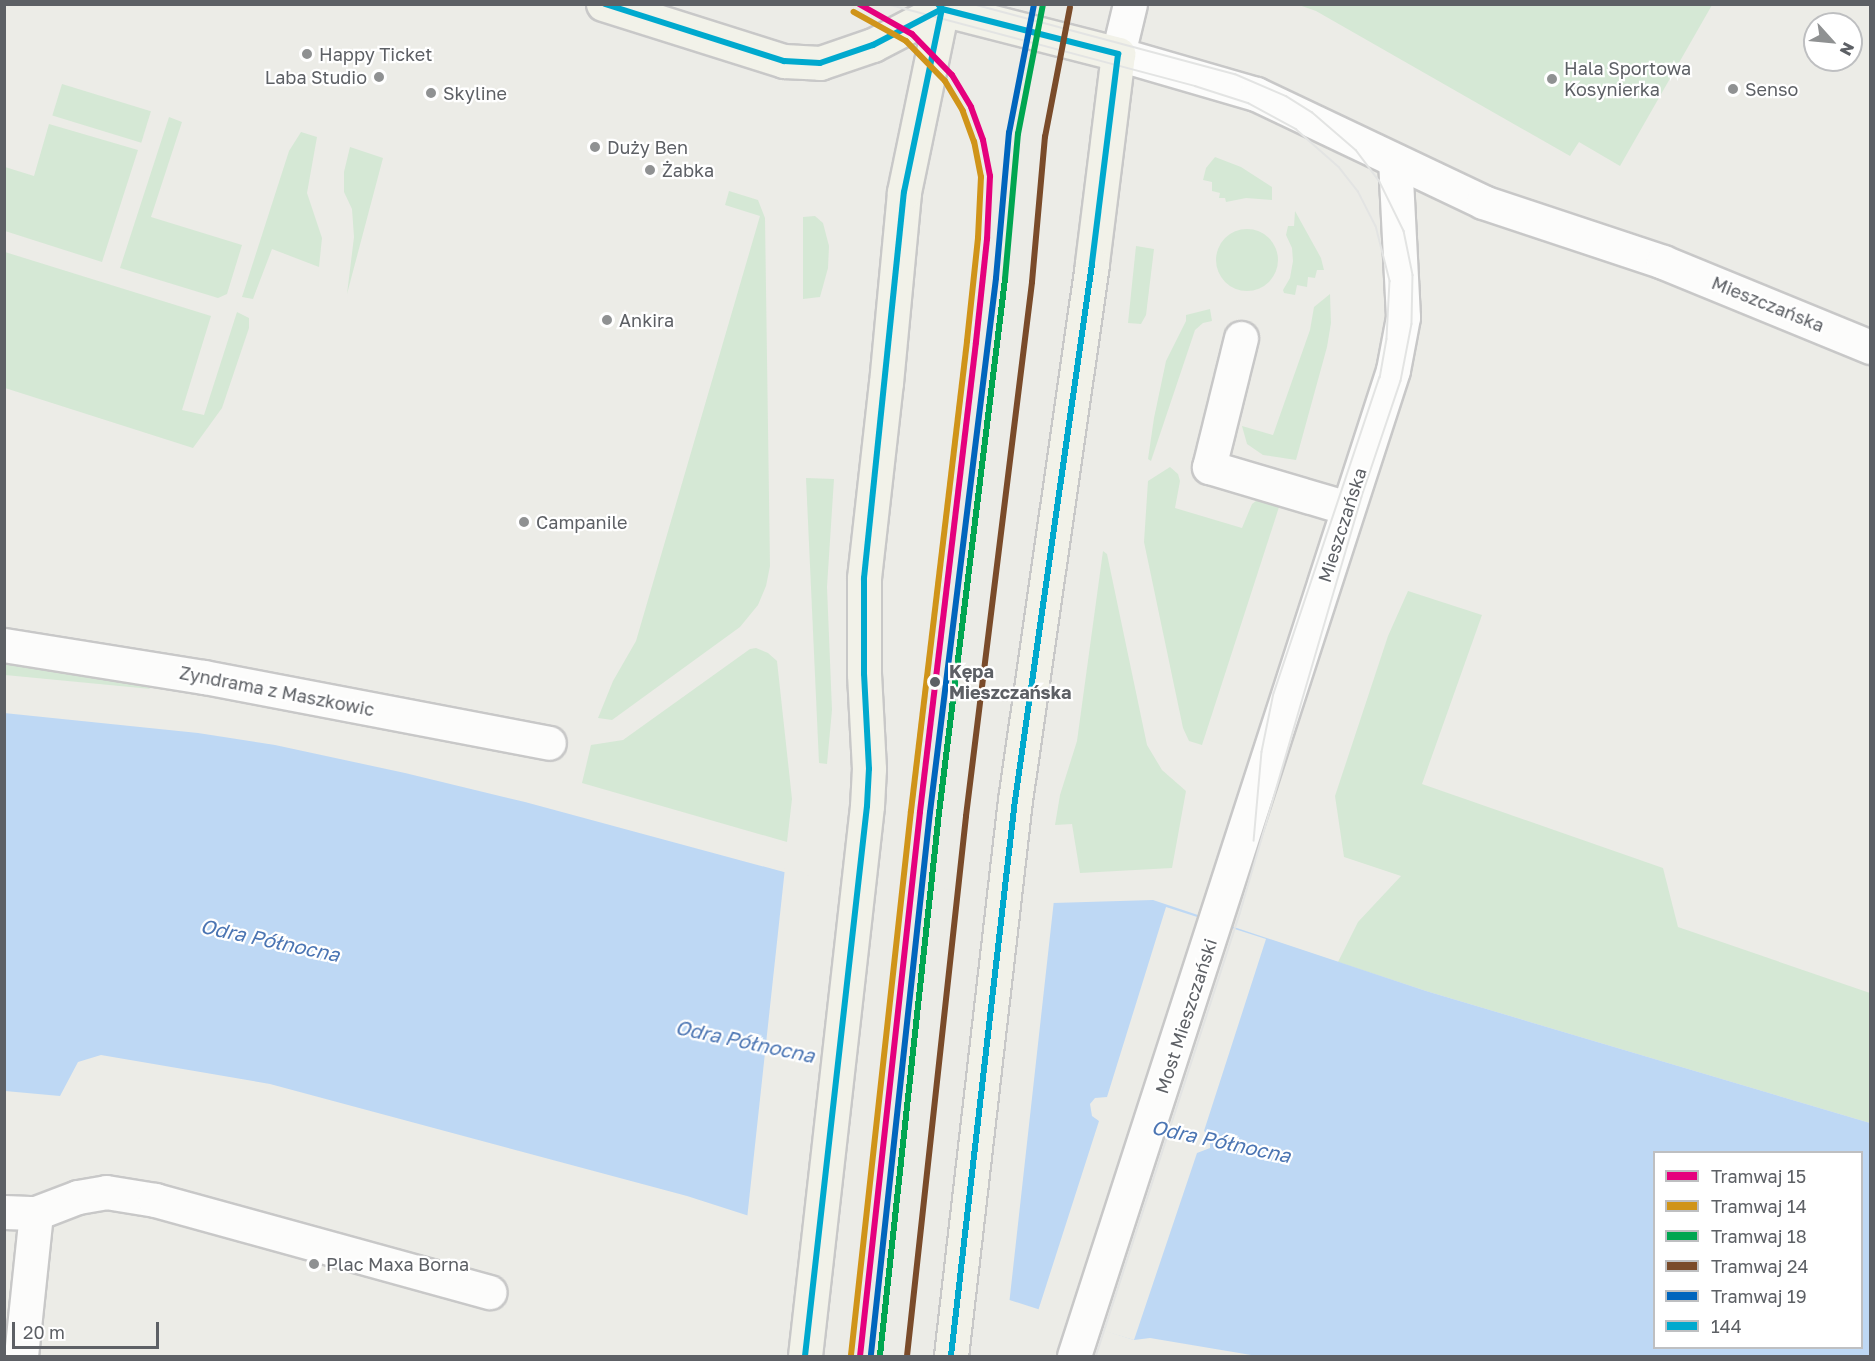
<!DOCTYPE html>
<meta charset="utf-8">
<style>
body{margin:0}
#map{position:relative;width:1875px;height:1361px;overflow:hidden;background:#ecece7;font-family:"Golos Text",sans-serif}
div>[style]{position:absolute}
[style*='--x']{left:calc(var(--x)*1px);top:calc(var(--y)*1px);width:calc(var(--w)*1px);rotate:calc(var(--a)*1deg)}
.green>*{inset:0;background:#d5e8d5;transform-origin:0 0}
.round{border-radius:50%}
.water>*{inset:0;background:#bed8f4}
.pier>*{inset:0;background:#ecece7}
.roads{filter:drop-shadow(2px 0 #c8c8c8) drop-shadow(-2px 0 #c8c8c8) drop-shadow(0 2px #c8c8c8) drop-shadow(0 -2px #c8c8c8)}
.minor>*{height:33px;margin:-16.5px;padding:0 16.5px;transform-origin:16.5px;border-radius:16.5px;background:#fcfcfb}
.major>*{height:33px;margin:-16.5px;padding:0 16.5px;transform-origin:16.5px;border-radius:16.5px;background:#f2f2e9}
.tram>*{height:1.5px;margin:-0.75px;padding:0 0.75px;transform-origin:0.75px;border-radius:0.75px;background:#e3e4e3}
.bus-1>*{height:6px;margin:-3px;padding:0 3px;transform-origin:3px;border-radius:3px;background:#00a9ce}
.tram-1>*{height:6px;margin:-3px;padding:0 3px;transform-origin:3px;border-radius:3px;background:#e5007d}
.tram-2>*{height:6px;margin:-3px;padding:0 3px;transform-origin:3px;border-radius:3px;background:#d09419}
.tram-3>*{height:6px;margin:-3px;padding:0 3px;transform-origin:3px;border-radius:3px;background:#00a651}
.tram-4>*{height:6px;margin:-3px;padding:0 3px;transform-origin:3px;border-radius:3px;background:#7a4b2a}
.tram-5>*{height:6px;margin:-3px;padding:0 3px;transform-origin:3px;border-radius:3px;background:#0065bd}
.dots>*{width:16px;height:16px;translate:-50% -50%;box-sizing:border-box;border:3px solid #fff;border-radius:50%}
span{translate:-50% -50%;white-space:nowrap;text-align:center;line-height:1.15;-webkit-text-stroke:4.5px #fff;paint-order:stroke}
.poi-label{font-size:18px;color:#5d6065}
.left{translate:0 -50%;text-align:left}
.right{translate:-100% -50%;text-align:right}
.street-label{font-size:18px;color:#5d6065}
.stop-label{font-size:18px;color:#5d6065;font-weight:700}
.water-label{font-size:20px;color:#4b75b3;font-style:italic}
.frame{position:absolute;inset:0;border:6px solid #5d6065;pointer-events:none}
.legend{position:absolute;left:1653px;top:1151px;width:210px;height:198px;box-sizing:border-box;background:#fff;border:2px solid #bebfc1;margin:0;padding:8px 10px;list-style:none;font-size:18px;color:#5d6065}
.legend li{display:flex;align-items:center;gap:12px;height:30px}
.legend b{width:30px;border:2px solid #bebfc1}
.north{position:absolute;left:1803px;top:12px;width:60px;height:60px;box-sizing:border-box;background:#fff;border:2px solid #bebfc1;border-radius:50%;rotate:117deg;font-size:16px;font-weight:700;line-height:24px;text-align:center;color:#5d6065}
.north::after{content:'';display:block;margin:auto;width:21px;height:27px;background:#8f9192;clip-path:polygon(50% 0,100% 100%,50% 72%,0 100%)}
.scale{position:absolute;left:12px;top:1322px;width:147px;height:27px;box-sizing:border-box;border:3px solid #5d6065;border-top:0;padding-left:8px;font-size:18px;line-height:21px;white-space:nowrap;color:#5d6065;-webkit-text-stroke:4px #fff;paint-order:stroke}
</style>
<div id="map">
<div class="green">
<i style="clip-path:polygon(1299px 5px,1712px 5px,1620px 166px,1579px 142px,1570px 156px,1316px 11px)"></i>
<i style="left:62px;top:84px;width:93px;height:33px;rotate:17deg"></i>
<i style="clip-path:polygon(169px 117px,182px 122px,151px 217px,242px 245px,227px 294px,218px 298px,120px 268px)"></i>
<i style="clip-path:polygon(49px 124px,138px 150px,102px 262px,5px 231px,5px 167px,34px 176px)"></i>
<i style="clip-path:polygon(301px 132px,317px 137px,307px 193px,322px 238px,319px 267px,272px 249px,253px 299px,242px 297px,289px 151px)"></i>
<i style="clip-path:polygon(350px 147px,383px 158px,347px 294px,354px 237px,352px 209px,344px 192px,344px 172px)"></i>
<i style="clip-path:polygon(1215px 157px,1241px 167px,1272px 187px,1272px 200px,1246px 198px,1226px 202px,1225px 198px,1219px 198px,1220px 193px,1212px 191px,1212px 182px,1203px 180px,1206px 168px)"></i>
<i style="clip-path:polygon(729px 191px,758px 200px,765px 218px,770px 566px,766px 586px,758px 605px,740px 627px,612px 720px,598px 718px,613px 681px,636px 641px,760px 216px,725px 205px)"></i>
<i style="clip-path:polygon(1295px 211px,1321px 258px,1324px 270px,1317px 270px,1315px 278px,1308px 277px,1307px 287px,1297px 285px,1295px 295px,1284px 293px,1283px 290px,1290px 278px,1293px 261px,1292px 248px,1286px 235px,1288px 226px,1294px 226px)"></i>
<i style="clip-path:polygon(815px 216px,823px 223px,829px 246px,828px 268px,820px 297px,803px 299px,803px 217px)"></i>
<i class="round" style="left:1216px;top:229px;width:62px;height:62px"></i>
<i style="clip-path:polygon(1136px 246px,1154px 249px,1146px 315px,1141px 324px,1128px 323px)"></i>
<i style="clip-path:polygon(5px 252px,211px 316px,182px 410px,204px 415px,237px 312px,249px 318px,249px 328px,222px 408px,193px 448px,5px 388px)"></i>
<i style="clip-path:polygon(1330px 294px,1331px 323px,1327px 347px,1296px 460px,1263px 455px,1247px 444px,1242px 426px,1273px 435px,1310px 330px,1314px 307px)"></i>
<i style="clip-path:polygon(1210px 309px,1212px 321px,1203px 323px,1195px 330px,1151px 461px,1148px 459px,1154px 418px,1166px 361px,1186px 321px,1186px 315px)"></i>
<i style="clip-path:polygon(1170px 467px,1178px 474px,1180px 481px,1175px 508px,1242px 528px,1252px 504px,1260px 498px,1280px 504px,1202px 745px,1189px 741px,1183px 728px,1144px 542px,1148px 481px)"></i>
<i style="clip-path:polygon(806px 478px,834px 479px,827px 587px,832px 710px,827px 764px,819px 763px)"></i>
<i style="clip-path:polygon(1103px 551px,1107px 554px,1147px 745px,1162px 770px,1186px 791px,1172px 868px,1080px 873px,1072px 824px,1055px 825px,1060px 795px,1077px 741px)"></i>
<i style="clip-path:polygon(1408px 591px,1482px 615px,1422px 784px,1663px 868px,1678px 927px,1870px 993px,1870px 1123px,1426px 991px,1338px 962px,1358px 922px,1401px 876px,1344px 857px,1335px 796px,1388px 636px)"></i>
<i style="clip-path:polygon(756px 648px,768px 653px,777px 661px,792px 799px,787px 842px,582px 783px,591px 745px,623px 740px,750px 649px)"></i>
<i style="clip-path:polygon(4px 664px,139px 684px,151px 689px,5px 675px)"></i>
</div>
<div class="water">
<i style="clip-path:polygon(evenodd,4px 713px,198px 733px,275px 745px,405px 773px,525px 802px,806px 878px,1053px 903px,1153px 900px,1426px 991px,1870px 1123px,1870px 1356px,1257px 1356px,1150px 1338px,1134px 1340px,687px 1196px,270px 1084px,101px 1055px,78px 1062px,60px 1096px,5px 1091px,4px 713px,1654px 1152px,1862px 1152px,1862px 1348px,1654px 1348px,1654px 1152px)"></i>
</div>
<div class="pier">
<i style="clip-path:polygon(785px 868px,807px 875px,1054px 900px,1009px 1305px,747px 1219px)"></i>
<i style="clip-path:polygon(1166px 907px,1266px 939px,1204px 1131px,1210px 1137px,1210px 1148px,1197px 1153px,1134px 1340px,1038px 1311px,1099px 1121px,1092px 1116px,1090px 1104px,1095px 1098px,1107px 1097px)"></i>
</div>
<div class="roads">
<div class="minor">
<i style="--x:1130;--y:4;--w:51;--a:103.5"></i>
<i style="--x:1118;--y:54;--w:144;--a:16.2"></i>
<i style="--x:1256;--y:94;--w:251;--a:25.4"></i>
<i style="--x:1483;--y:202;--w:190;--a:18.4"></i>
<i style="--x:1663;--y:262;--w:224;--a:22.3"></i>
<i style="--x:1241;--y:338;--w:133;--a:103.9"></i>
<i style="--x:1209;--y:467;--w:144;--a:16.5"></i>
<i style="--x:4;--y:645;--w:203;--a:9.1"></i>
<i style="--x:204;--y:677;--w:351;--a:10.8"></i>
<i style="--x:4;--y:1212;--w:32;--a:2"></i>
<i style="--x:21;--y:1356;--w:144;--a:-84"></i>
<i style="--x:36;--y:1213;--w:45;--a:-20.9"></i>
<i style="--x:78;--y:1197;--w:28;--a:-10"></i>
<i style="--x:106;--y:1192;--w:50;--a:9.3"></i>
<i style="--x:155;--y:1200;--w:347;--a:15.4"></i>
<i style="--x:1074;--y:1356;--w:1036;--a:-72.07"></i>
<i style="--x:1393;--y:370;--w:54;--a:-79.3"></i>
<i style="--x:1403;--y:317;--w:156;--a:-92.9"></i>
</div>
<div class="major">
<i style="--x:603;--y:4;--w:190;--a:17.5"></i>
<i style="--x:784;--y:61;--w:36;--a:3"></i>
<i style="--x:820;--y:63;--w:56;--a:-18.8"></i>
<i style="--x:873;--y:45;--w:78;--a:-27.6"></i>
<i style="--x:938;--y:4;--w:6;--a:51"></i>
<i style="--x:942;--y:9;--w:182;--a:14.3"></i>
<i style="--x:1118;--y:54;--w:212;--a:97.1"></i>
<i style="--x:1092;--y:264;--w:542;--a:98.17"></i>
<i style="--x:1015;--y:800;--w:560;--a:96.57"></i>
<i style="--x:805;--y:1356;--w:553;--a:-83.57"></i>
<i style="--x:867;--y:806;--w:37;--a:-87"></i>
<i style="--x:869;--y:769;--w:95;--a:-93"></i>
<i style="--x:864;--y:674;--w:96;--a:-90"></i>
<i style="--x:864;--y:578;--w:196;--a:-83.6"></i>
<i style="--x:886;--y:383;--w:192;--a:-84.6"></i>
<i style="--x:904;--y:192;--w:187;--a:-78.3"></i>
</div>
</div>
<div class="tram">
<i style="--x:887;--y:4;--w:319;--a:14.9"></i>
<i style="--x:1195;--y:86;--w:56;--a:17.8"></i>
<i style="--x:1248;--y:103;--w:55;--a:28.4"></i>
<i style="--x:1296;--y:129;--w:57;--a:41.5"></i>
<i style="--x:1339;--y:167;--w:31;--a:52"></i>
<i style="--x:1358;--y:191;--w:39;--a:63"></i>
<i style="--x:1376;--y:226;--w:57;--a:75.7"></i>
<i style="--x:1390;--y:281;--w:58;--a:93"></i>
<i style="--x:1387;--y:339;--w:39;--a:100"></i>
<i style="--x:1380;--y:377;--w:333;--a:108.5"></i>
<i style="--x:1274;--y:693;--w:60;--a:101.5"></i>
<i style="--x:1262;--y:752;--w:89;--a:95.1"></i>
<i style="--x:973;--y:4;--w:271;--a:15"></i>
<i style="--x:1235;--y:74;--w:56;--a:23.3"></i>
<i style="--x:1286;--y:96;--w:31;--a:32"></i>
<i style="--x:1312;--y:112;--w:58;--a:40.8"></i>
<i style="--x:1356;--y:150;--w:38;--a:53"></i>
<i style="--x:1379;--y:180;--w:57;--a:63.9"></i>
<i style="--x:1404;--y:231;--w:45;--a:78.4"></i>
<i style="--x:1413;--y:275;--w:49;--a:91.2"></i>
<i style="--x:1412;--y:324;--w:58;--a:100.9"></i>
<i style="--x:1401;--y:381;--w:122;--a:108.6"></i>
<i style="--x:1362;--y:497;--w:434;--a:106.3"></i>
<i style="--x:1240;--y:914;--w:465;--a:108"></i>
</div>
<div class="bus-1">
<i style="--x:605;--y:4;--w:188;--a:17.7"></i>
<i style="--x:784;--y:61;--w:36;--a:3"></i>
<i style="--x:820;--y:63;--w:56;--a:-18.8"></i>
<i style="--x:873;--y:45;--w:78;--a:-27.6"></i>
<i style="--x:938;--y:4;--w:6;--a:51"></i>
<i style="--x:942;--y:9;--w:182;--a:14.3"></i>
<i style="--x:1118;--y:54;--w:212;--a:97.1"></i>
<i style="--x:1092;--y:264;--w:542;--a:98.17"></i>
<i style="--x:1015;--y:800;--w:560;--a:96.57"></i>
<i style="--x:805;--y:1356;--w:553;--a:-83.57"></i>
<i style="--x:867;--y:806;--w:37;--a:-87"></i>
<i style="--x:869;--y:769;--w:95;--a:-93"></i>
<i style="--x:864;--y:674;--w:96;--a:-90"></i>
<i style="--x:864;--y:578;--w:388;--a:-84.1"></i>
<i style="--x:904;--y:192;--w:187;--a:-78.3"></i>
</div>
<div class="tram-1">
<i style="--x:859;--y:4;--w:61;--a:29.5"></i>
<i style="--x:912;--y:34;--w:57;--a:45.7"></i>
<i style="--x:952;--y:75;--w:37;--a:59"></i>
<i style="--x:971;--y:107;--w:35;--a:70"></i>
<i style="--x:983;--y:140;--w:37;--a:79"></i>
<i style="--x:990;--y:176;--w:63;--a:92.7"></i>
<i style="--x:987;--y:239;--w:104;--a:96.1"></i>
<i style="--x:976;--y:342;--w:473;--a:96.8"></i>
<i style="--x:920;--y:812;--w:547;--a:96.29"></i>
</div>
<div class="tram-2">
<i style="--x:851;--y:1355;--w:547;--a:-83.71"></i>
<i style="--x:911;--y:811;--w:473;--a:-83.2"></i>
<i style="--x:967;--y:341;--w:104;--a:-83.9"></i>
<i style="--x:978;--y:238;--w:61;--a:-87.2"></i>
<i style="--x:981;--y:177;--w:36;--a:-101"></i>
<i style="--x:974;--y:142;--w:33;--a:-110"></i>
<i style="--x:963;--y:111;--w:35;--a:-121"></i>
<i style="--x:945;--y:81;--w:56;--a:-134.3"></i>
<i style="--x:906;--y:41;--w:60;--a:-150.9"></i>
</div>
<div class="tram-3">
<i style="--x:880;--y:1355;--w:545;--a:-83.79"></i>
<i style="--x:939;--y:813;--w:538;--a:-82.95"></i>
<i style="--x:1005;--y:279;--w:146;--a:-84.9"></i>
<i style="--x:1018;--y:134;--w:132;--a:-79.1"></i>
</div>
<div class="tram-4">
<i style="--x:907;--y:1356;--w:543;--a:-83.76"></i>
<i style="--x:966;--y:816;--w:538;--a:-82.95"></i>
<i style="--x:1032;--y:282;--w:146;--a:-84.9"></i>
<i style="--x:1045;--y:137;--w:132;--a:-79.1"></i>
</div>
<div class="tram-5">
<i style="--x:871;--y:1354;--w:545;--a:-83.79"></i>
<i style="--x:930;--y:812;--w:538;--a:-82.95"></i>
<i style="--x:996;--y:278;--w:146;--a:-84.9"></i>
<i style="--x:1009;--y:133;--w:131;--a:-79"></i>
</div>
<div class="dots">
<i style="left:307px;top:54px;background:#8f9192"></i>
<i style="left:379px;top:77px;background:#8f9192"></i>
<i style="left:1552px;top:79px;background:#8f9192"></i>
<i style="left:1733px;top:89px;background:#8f9192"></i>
<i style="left:431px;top:93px;background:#8f9192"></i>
<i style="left:595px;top:147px;background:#8f9192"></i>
<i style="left:650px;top:170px;background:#8f9192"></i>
<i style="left:607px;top:320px;background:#8f9192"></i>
<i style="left:524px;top:522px;background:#8f9192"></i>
<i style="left:935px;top:682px;background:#5d6065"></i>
<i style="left:314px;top:1264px;background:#8f9192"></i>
</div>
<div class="poi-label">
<span class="left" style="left:319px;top:54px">Happy Ticket</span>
<span class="left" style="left:1564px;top:79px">Hala Sportowa<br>Kosynierka</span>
<span class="right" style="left:367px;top:77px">Laba Studio</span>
<span class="left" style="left:1745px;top:89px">Senso</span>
<span class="left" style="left:443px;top:93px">Skyline</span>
<span class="left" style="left:607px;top:147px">Duży Ben</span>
<span class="left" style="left:662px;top:170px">Żabka</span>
<span class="left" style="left:619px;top:320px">Ankira</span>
<span class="left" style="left:536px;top:522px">Campanile</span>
<span class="left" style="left:326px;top:1264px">Plac Maxa Borna</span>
</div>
<div class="street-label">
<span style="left:1768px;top:304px;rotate:22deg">Mieszczańska</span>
<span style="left:1342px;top:525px;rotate:-72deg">Mieszczańska</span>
<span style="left:277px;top:691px;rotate:11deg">Zyndrama z Maszkowic</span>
<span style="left:1186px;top:1016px;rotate:-72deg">Most Mieszczański</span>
</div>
<div class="stop-label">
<span class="left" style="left:949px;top:682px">Kępa<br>Mieszczańska</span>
</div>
<div class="water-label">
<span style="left:270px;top:940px;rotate:12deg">Odra Północna</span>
<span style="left:745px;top:1041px;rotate:12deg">Odra Północna</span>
<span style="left:1221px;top:1141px;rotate:12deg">Odra Północna</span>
</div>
<div class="frame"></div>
<ul class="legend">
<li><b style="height:8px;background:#e5007d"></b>Tramwaj 15</li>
<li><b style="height:8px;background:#d09419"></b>Tramwaj 14</li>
<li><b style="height:8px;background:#00a651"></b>Tramwaj 18</li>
<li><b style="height:8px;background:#7a4b2a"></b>Tramwaj 24</li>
<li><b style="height:8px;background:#0065bd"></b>Tramwaj 19</li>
<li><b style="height:8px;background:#00a9ce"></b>144</li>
</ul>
<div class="north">N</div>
<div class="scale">20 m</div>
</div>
